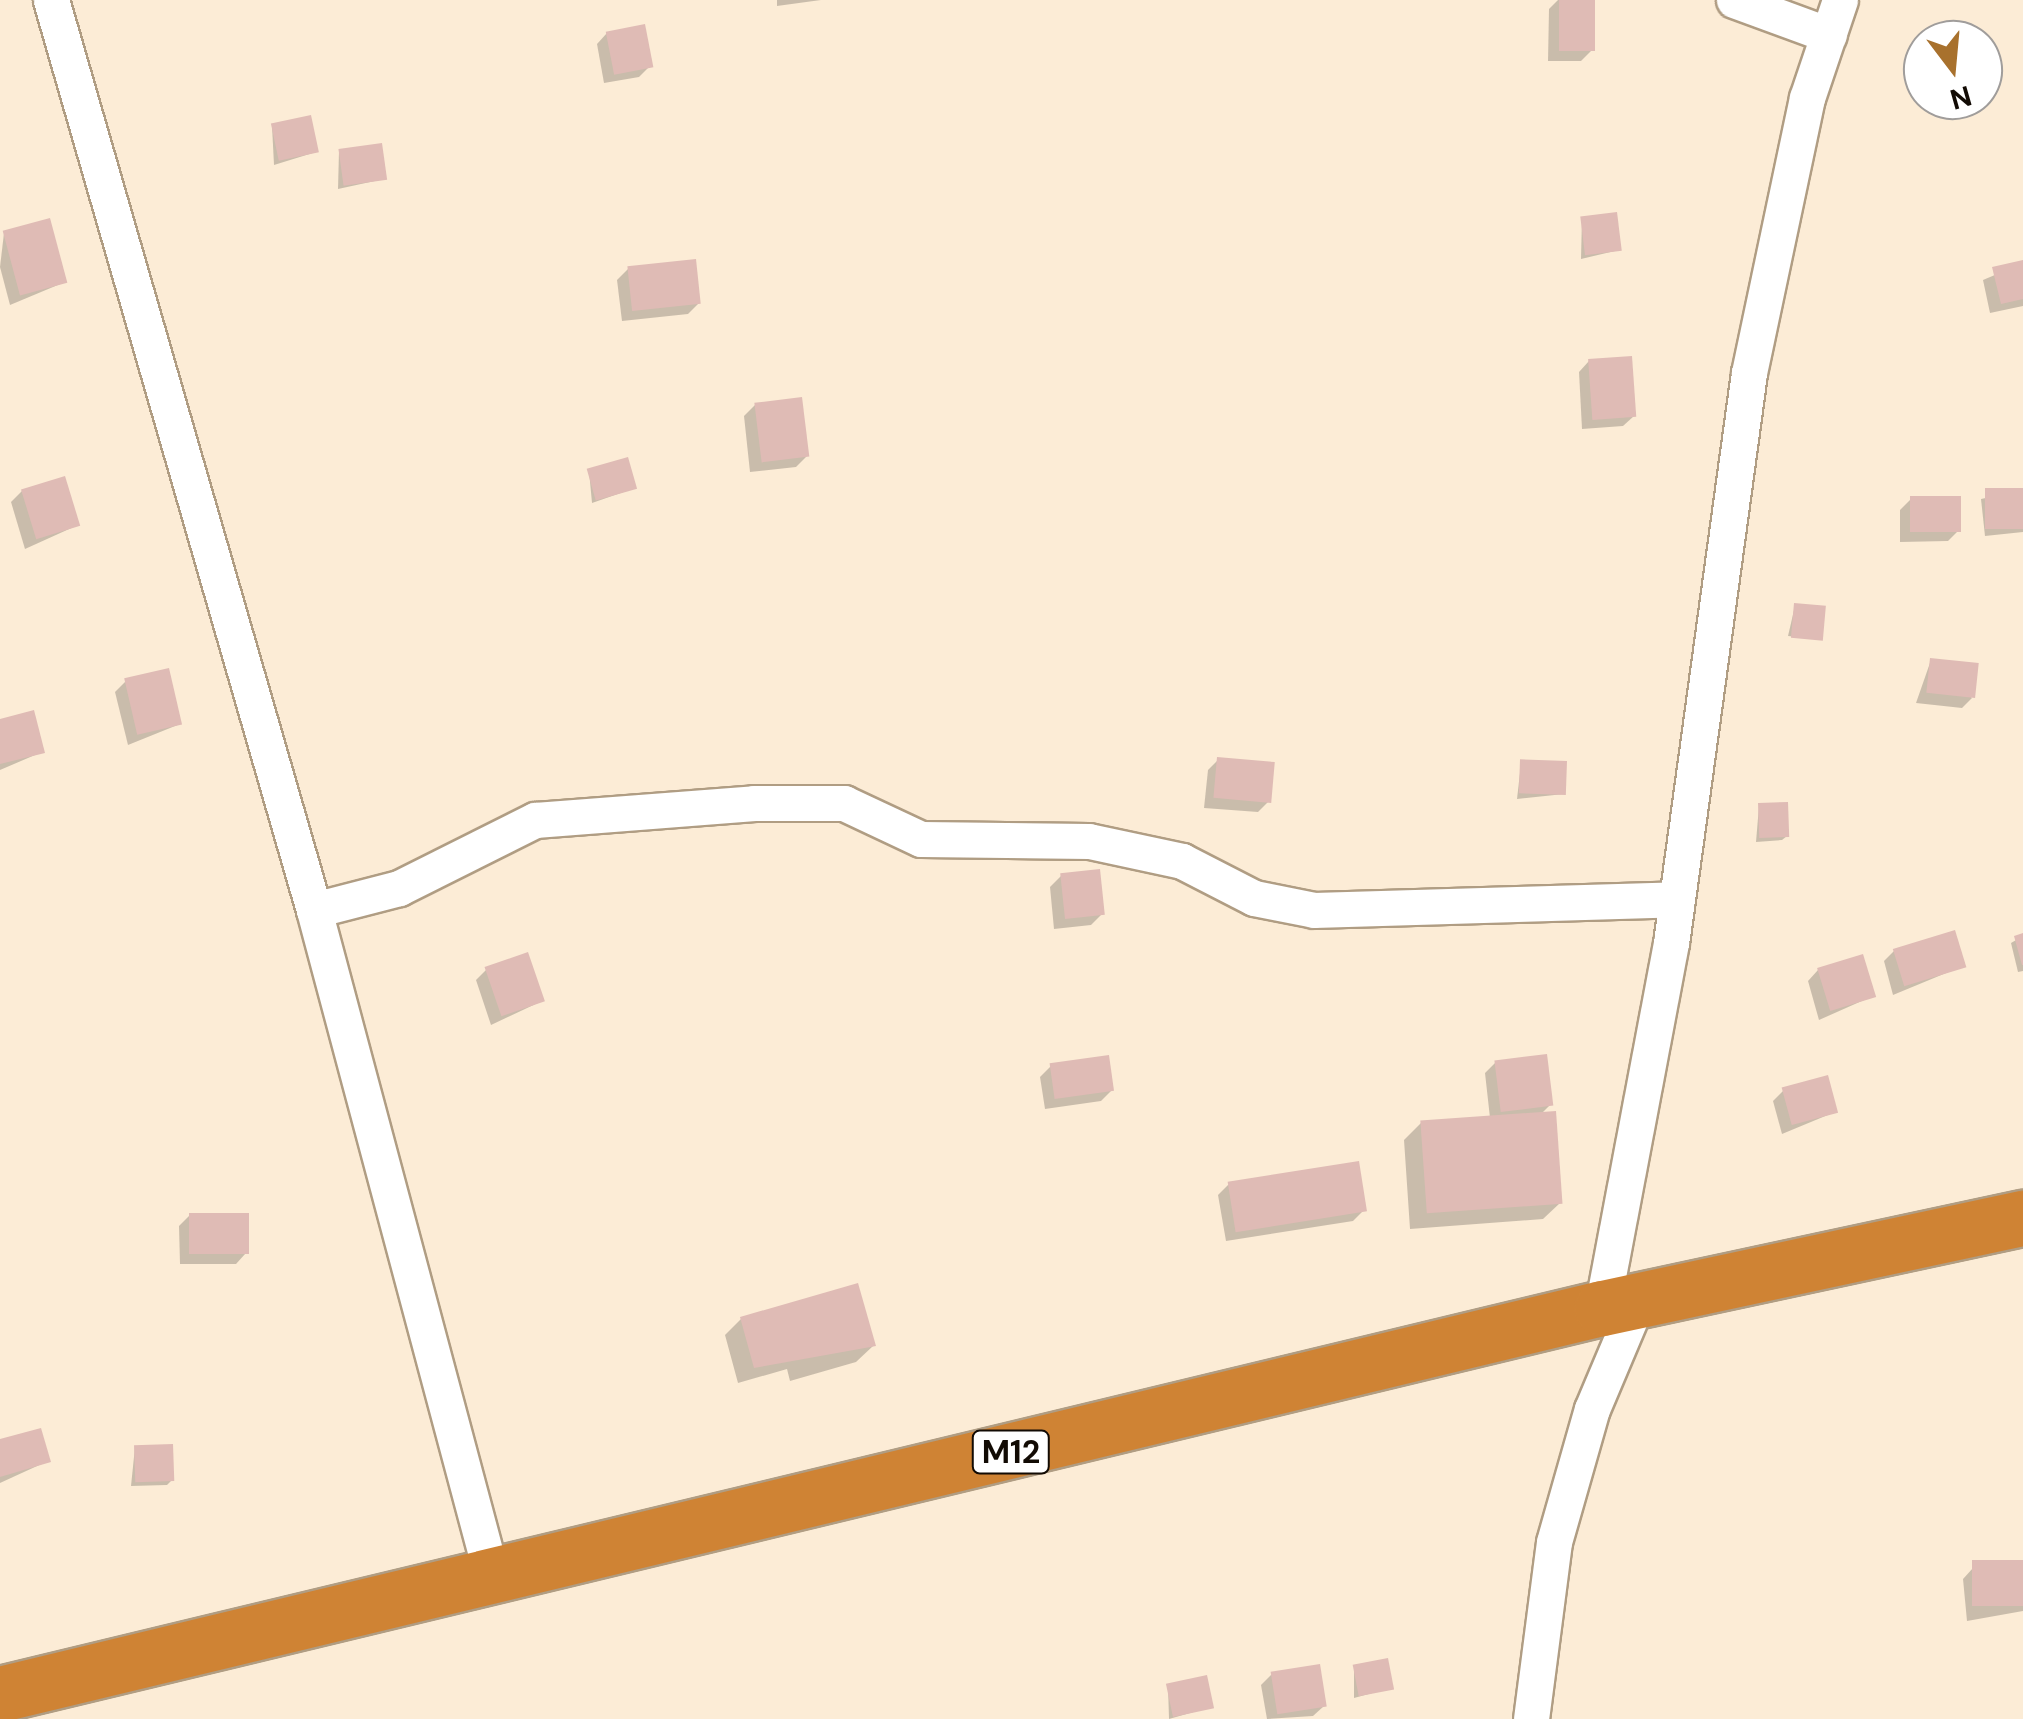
<!DOCTYPE html>
<style>
body{margin:0}
#map{position:relative;width:2023px;height:1719px;overflow:hidden;background:#fcecd6;font-family:"DM Sans",sans-serif}
div>[style]{position:absolute}
[style*='--x']{left:calc(var(--x)*1px);top:calc(var(--y)*1px);width:calc(var(--w)*1px);rotate:calc(var(--a)*1deg)}
.shadow>*{inset:0;background:#0003}
.building>*{inset:0;background:#dfbbb5;transform-origin:0 0}
.roads{filter:drop-shadow(2px 0 #b09d83) drop-shadow(-2px 0 #b09d83) drop-shadow(0 2px #b09d83) drop-shadow(0 -2px #b09d83)}
.street>*{height:35px;margin:-17.5px;padding:0 17.5px;transform-origin:17.5px;border-radius:17.5px;background:#fff}
.highway>*{height:55px;margin:-27.5px;padding:0 27.5px;transform-origin:27.5px;border-radius:27.5px;background:#cf8334}
span{translate:-50% -50%;white-space:nowrap;text-align:center;line-height:1.15;-webkit-text-stroke:8px #fff;paint-order:stroke}
.shield-label span{padding:2px 8px;background:#fff;border:2px solid;border-radius:8px;-webkit-text-stroke-width:0}
.shield-label{font-size:32px;color:#120b04;font-weight:700}
.north{position:absolute;left:1903px;top:20px;width:100px;height:100px;box-sizing:border-box;background:#fff;border:2px solid #a09d9b;border-radius:50%;rotate:164deg;font-size:28px;font-weight:700;line-height:40px;text-align:center;color:#120b04}
.north::after{content:'';display:block;margin:auto;width:35px;height:45px;background:#a8712d;clip-path:polygon(50% 0,100% 100%,50% 72%,0 100%)}
</style>
<div id="map">
<div class="shadow">
<i style="clip-path:polygon(777px 0,821px 0,777px 6px)"></i>
<i style="clip-path:polygon(1558px 0,1592px 0,1592px 50px,1581px 61px,1548px 61px,1549px 9px)"></i>
<i style="clip-path:polygon(607px 33px,650px 66px,639px 77px,604px 83px,597px 44px)"></i>
<i style="clip-path:polygon(272px 126px,316px 152px,274px 165px)"></i>
<i style="clip-path:polygon(339px 151px,384px 179px,338px 189px)"></i>
<i style="clip-path:polygon(1582px 218px,1619px 250px,1581px 259px)"></i>
<i style="clip-path:polygon(4px 233px,65px 282px,10px 305px,0 267px)"></i>
<i style="clip-path:polygon(2023px 263px,2023px 306px,1990px 313px,1983px 280px)"></i>
<i style="clip-path:polygon(628px 269px,699px 303px,688px 314px,622px 321px,617px 280px)"></i>
<i style="clip-path:polygon(1589px 361px,1634px 416px,1623px 426px,1582px 429px,1579px 372px)"></i>
<i style="clip-path:polygon(755px 405px,807px 456px,796px 467px,750px 472px,744px 416px)"></i>
<i style="clip-path:polygon(589px 471px,635px 488px,592px 503px)"></i>
<i style="clip-path:polygon(2023px 490px,2023px 532px,1985px 536px,1981px 499px)"></i>
<i style="clip-path:polygon(22px 491px,78px 525px,25px 549px,11px 502px)"></i>
<i style="clip-path:polygon(1911px 499px,1958px 531px,1948px 541px,1900px 542px,1900px 510px)"></i>
<i style="clip-path:polygon(1795px 606px,1819px 639px,1788px 636px)"></i>
<i style="clip-path:polygon(1931px 660px,1972px 698px,1962px 708px,1916px 703px)"></i>
<i style="clip-path:polygon(126px 681px,180px 724px,128px 745px,115px 692px)"></i>
<i style="clip-path:polygon(0 721px,42px 752px,0 770px)"></i>
<i style="clip-path:polygon(1218px 760px,1269px 801px,1258px 812px,1204px 808px,1208px 770px)"></i>
<i style="clip-path:polygon(1521px 764px,1564px 794px,1517px 799px)"></i>
<i style="clip-path:polygon(1759px 806px,1787px 836px,1782px 840px,1756px 842px)"></i>
<i style="clip-path:polygon(1061px 876px,1102px 914px,1091px 925px,1054px 929px,1050px 887px)"></i>
<i style="clip-path:polygon(2023px 936px,2023px 971px,2018px 972px,2011px 943px)"></i>
<i style="clip-path:polygon(1894px 951px,1963px 966px,1893px 995px,1884px 961px)"></i>
<i style="clip-path:polygon(487px 969px,542px 1001px,491px 1025px,476px 980px)"></i>
<i style="clip-path:polygon(1818px 970px,1873px 996px,1819px 1020px,1808px 981px)"></i>
<i style="clip-path:polygon(1496px 1062px,1550px 1105px,1540px 1115px,1560px 1203px,1543px 1219px,1410px 1229px,1404px 1140px,1421px 1123px,1490px 1118px,1485px 1073px)"></i>
<i style="clip-path:polygon(1051px 1066px,1112px 1090px,1101px 1101px,1045px 1109px,1040px 1077px)"></i>
<i style="clip-path:polygon(1784px 1090px,1835px 1112px,1782px 1134px,1773px 1101px)"></i>
<i style="clip-path:polygon(1229px 1184px,1364px 1210px,1353px 1221px,1226px 1241px,1218px 1195px)"></i>
<i style="clip-path:polygon(190px 1215px,246px 1253px,236px 1264px,180px 1264px,179px 1226px)"></i>
<i style="clip-path:polygon(741px 1319px,873px 1346px,856px 1362px,790px 1381px,787px 1369px,738px 1383px,725px 1335px)"></i>
<i style="clip-path:polygon(0 1442px,48px 1461px,0 1483px)"></i>
<i style="clip-path:polygon(135px 1447px,172px 1480px,167px 1485px,131px 1486px)"></i>
<i style="clip-path:polygon(2023px 1563px,2023px 1611px,1967px 1621px,1963px 1579px,1973px 1568px)"></i>
<i style="clip-path:polygon(1354px 1667px,1391px 1688px,1354px 1698px)"></i>
<i style="clip-path:polygon(1272px 1674px,1324px 1706px,1313px 1716px,1267px 1719px,1261px 1685px)"></i>
<i style="clip-path:polygon(1168px 1687px,1211px 1707px,1169px 1719px)"></i>
</div>
<div class="building">
<i style="left:1559px;top:0;width:36px;height:51px"></i>
<i style="left:645px;top:24px;width:44px;height:40px;rotate:79deg"></i>
<i style="left:311px;top:115px;width:38px;height:41px;rotate:78deg"></i>
<i style="left:382px;top:143px;width:37px;height:44px;rotate:82deg"></i>
<i style="left:1617px;top:212px;width:39px;height:37px;rotate:83deg"></i>
<i style="left:50px;top:218px;width:67px;height:49px;rotate:75deg"></i>
<i style="left:696px;top:259px;width:45px;height:69px;rotate:84deg"></i>
<i style="clip-path:polygon(2023px 260px,2023px 299px,2001px 304px,1992px 267px)"></i>
<i style="left:1632px;top:356px;width:61px;height:44px;rotate:86deg"></i>
<i style="left:802px;top:397px;width:60px;height:48px;rotate:83deg"></i>
<i style="left:628px;top:457px;width:33px;height:43px;rotate:74deg"></i>
<i style="left:65px;top:476px;width:52px;height:46px;rotate:73deg"></i>
<i style="left:2023px;top:488px;width:41px;height:38px;rotate:90deg"></i>
<i style="left:1910px;top:496px;width:51px;height:36px"></i>
<i style="left:1794px;top:603px;width:32px;height:35px;rotate:5deg"></i>
<i style="left:1930px;top:658px;width:49px;height:35px;rotate:6deg"></i>
<i style="left:169px;top:668px;width:58px;height:46px;rotate:77deg"></i>
<i style="clip-path:polygon(34px 710px,45px 753px,0 764px,0 719px)"></i>
<i style="left:1217px;top:757px;width:58px;height:41px;rotate:5deg"></i>
<i style="left:1567px;top:761px;width:34px;height:47px;rotate:92deg"></i>
<i style="left:1788px;top:802px;width:35px;height:30px;rotate:88deg"></i>
<i style="left:1100px;top:869px;width:46px;height:40px;rotate:84deg"></i>
<i style="left:1955px;top:930px;width:39px;height:65px;rotate:73deg"></i>
<i style="clip-path:polygon(2023px 933px,2023px 965px,2022px 965px,2014px 936px)"></i>
<i style="left:528px;top:952px;width:52px;height:46px;rotate:71deg"></i>
<i style="left:1863px;top:954px;width:45px;height:48px;rotate:73deg"></i>
<i style="left:1547px;top:1054px;width:52px;height:53px;rotate:83deg"></i>
<i style="left:1109px;top:1055px;width:36px;height:60px;rotate:82deg"></i>
<i style="left:1828px;top:1075px;width:39px;height:48px;rotate:75deg"></i>
<i style="left:1556px;top:1111px;width:93px;height:136px;rotate:86deg"></i>
<i style="left:1359px;top:1161px;width:51px;height:133px;rotate:81deg"></i>
<i style="left:189px;top:1213px;width:60px;height:41px"></i>
<i style="clip-path:polygon(858px 1283px,876px 1346px,754px 1368px,740px 1317px)"></i>
<i style="clip-path:polygon(41px 1428px,51px 1462px,0 1477px,0 1439px)"></i>
<i style="left:173px;top:1444px;width:37px;height:39px;rotate:88deg"></i>
<i style="left:2023px;top:1560px;width:46px;height:51px;rotate:90deg"></i>
<i style="left:1388px;top:1658px;width:32px;height:36px;rotate:79deg"></i>
<i style="left:1320px;top:1664px;width:43px;height:50px;rotate:81deg"></i>
<i style="left:1207px;top:1675px;width:34px;height:42px;rotate:78deg"></i>
</div>
<div class="roads">
<div class="street">
<i style="--x:51;--y:0;--w:947;--a:73.88"></i>
<i style="--x:314;--y:910;--w:690;--a:75.06"></i>
<i style="--x:1734;--y:0;--w:101;--a:20.2"></i>
<i style="--x:314;--y:910;--w:88;--a:-14.5"></i>
<i style="--x:399;--y:888;--w:152;--a:-26.6"></i>
<i style="--x:535;--y:820;--w:220;--a:-4.4"></i>
<i style="--x:754;--y:803;--w:90;--a:0"></i>
<i style="--x:844;--y:803;--w:85;--a:25.1"></i>
<i style="--x:921;--y:839;--w:168;--a:0.7"></i>
<i style="--x:1089;--y:841;--w:95;--a:12.1"></i>
<i style="--x:1182;--y:861;--w:81;--a:27.2"></i>
<i style="--x:1254;--y:898;--w:61;--a:11.3"></i>
<i style="--x:1314;--y:910;--w:363;--a:-1.7"></i>
<i style="--x:1602;--y:1308;--w:371;--a:-79.3"></i>
<i style="--x:1671;--y:943;--w:575;--a:-82.21"></i>
<i style="--x:1749;--y:373;--w:281;--a:-78.1"></i>
<i style="--x:1807;--y:98;--w:103;--a:-71.4"></i>
<i style="--x:1531;--y:1719;--w:178;--a:-82.6"></i>
<i style="--x:1554;--y:1542;--w:138;--a:-74.1"></i>
<i style="--x:1592;--y:1409;--w:118;--a:-67.1"></i>
</div>
<div class="highway">
<i style="--x:0;--y:1694;--w:1648;--a:-13.55"></i>
<i style="--x:1602;--y:1308;--w:431;--a:-12.1"></i>
</div>
</div>
<div class="shield-label">
<span style="left:1011px;top:1452px">M12</span>
</div>
<div class="north">N</div>
</div>
